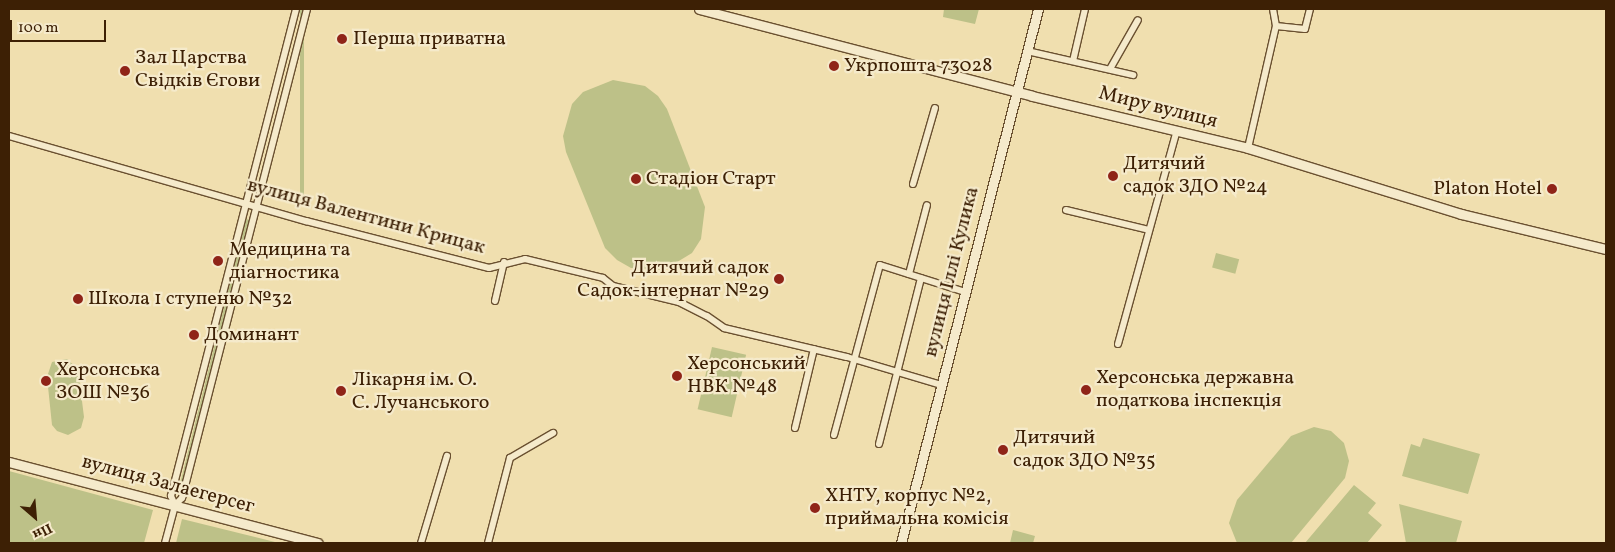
<!DOCTYPE html>
<meta charset="utf-8">
<style>
body{margin:0}
#map{position:relative;width:1615px;height:552px;overflow:hidden;background:#f0dfaf;font-family:Vollkorn,serif}
div>[style]{position:absolute}
[style*='--x']{left:calc(var(--x)*1px);top:calc(var(--y)*1px);width:calc(var(--w)*1px);rotate:calc(var(--a)*1deg)}
.green>*{inset:0;background:#bdc188;transform-origin:0 0}
.roads{filter:drop-shadow(1px 0 #6a5030) drop-shadow(-1px 0 #6a5030) drop-shadow(0 1px #6a5030) drop-shadow(0 -1px #6a5030)}
.street>*{height:6px;margin:-3px;padding:0 3px;transform-origin:3px;border-radius:3px;background:#f5eacb}
.secondary>*{height:9px;margin:-4.5px;padding:0 4.5px;transform-origin:4.5px;border-radius:4.5px;background:#f5eacb}
.dots>*{width:14px;height:14px;translate:-50% -50%;box-sizing:border-box;border:2px solid #f5eacb;border-radius:50%}
span{translate:-50% -50%;white-space:nowrap;text-align:center;line-height:1.15;-webkit-text-stroke:4.5px #f5eacb;paint-order:stroke}
.poi-label{font-size:20px;color:#3d2005}
.left{translate:0 -50%;text-align:left}
.right{translate:-100% -50%;text-align:right}
.street-label{font-size:20px;color:#3d2005}
.frame{position:absolute;inset:0;border:10px solid #3d2005;pointer-events:none}
.north{position:absolute;left:10px;top:492px;width:50px;height:50px;-webkit-text-stroke:4px #f5eacb;paint-order:stroke;rotate:153deg;font-size:14px;font-weight:700;line-height:20px;text-align:center;color:#3d2005}
.north::after{content:'';display:block;margin:auto;width:18px;height:22px;background:#3d2005;clip-path:polygon(50% 0,100% 100%,50% 72%,0 100%)}
.scale{position:absolute;left:10px;top:20px;width:96px;height:22px;box-sizing:border-box;border:2px solid #3d2005;border-top:0;padding-left:6px;font-size:15px;line-height:18px;white-space:nowrap;color:#3d2005;-webkit-text-stroke:4px #f5eacb;paint-order:stroke}
</style>
<div id="map">
<div class="green">
<i style="left:300px;top:9px;width:4px;height:193px"></i>
<i style="clip-path:polygon(944px 9px,979px 9px,975px 24px,943px 17px)"></i>
<i style="clip-path:polygon(613px 80px,645px 86px,658px 96px,667px 109px,705px 207px,701px 239px,692px 253px,664px 270px,631px 268px,617px 260px,605px 248px,566px 152px,563px 136px,572px 104px,583px 92px)"></i>
<i style="left:246px;top:219px;width:4px;height:279px;rotate:14deg"></i>
<i style="left:1216px;top:253px;width:24px;height:15px;rotate:15deg"></i>
<i style="left:712px;top:347px;width:35px;height:64px;rotate:13deg"></i>
<i style="clip-path:polygon(67px 359px,78px 369px,84px 417px,81px 428px,68px 435px,57px 431px,52px 425px,47px 377px,52px 362px)"></i>
<i style="clip-path:polygon(1314px 427px,1331px 431px,1344px 443px,1349px 461px,1345px 478px,1291px 543px,1237px 543px,1229px 523px,1237px 500px,1291px 436px)"></i>
<i style="clip-path:polygon(1423px 438px,1480px 454px,1468px 494px,1402px 476px,1411px 444px,1420px 447px)"></i>
<i style="clip-path:polygon(9px 471px,153px 510px,144px 543px,9px 543px)"></i>
<i style="clip-path:polygon(1354px 485px,1376px 503px,1368px 513px,1382px 525px,1367px 543px,1305px 543px)"></i>
<i style="clip-path:polygon(1399px 504px,1462px 521px,1456px 543px,1406px 543px)"></i>
<i style="clip-path:polygon(182px 519px,279px 543px,176px 543px)"></i>
<i style="clip-path:polygon(1013px 530px,1035px 536px,1033px 543px,1010px 543px)"></i>
</div>
<div class="roads">
<div class="street">
<i style="--x:1273;--y:9;--w:17;--a:80"></i>
<i style="--x:1027;--y:51;--w:109;--a:12.8"></i>
<i style="--x:1073;--y:61;--w:53;--a:-77"></i>
<i style="--x:1110;--y:69;--w:56;--a:-60.3"></i>
<i style="--x:9;--y:136;--w:309;--a:16"></i>
<i style="--x:306;--y:221;--w:189;--a:14.4"></i>
<i style="--x:489;--y:268;--w:37;--a:-14"></i>
<i style="--x:525;--y:259;--w:80;--a:13.7"></i>
<i style="--x:603;--y:278;--w:13;--a:39"></i>
<i style="--x:613;--y:286;--w:68;--a:13.6"></i>
<i style="--x:679;--y:302;--w:31;--a:27"></i>
<i style="--x:707;--y:316;--w:21;--a:35"></i>
<i style="--x:724;--y:328;--w:126;--a:13.3"></i>
<i style="--x:847;--y:357;--w:98;--a:16.6"></i>
<i style="--x:1248;--y:148;--w:125;--a:-77.1"></i>
<i style="--x:1276;--y:26;--w:29;--a:6"></i>
<i style="--x:1305;--y:29;--w:21;--a:-76"></i>
<i style="--x:913;--y:184;--w:79;--a:-73.9"></i>
<i style="--x:1066;--y:210;--w:85;--a:13.5"></i>
<i style="--x:909;--y:274;--w:71;--a:-75.4"></i>
<i style="--x:495;--y:301;--w:40;--a:-77"></i>
<i style="--x:1118;--y:344;--w:222;--a:-74.6"></i>
<i style="--x:795;--y:428;--w:81;--a:-76.5"></i>
<i style="--x:834;--y:435;--w:176;--a:-74.9"></i>
<i style="--x:880;--y:265;--w:89;--a:17.6"></i>
<i style="--x:879;--y:444;--w:171;--a:-75.8"></i>
<i style="--x:175;--y:505;--w:10;--a:-114"></i>
<i style="--x:171;--y:496;--w:503;--a:-75.6"></i>
<i style="--x:165;--y:543;--w:39;--a:-75"></i>
<i style="--x:175;--y:505;--w:10;--a:-45"></i>
<i style="--x:182;--y:498;--w:505;--a:-75.66"></i>
<i style="--x:421;--y:543;--w:91;--a:-73.4"></i>
<i style="--x:488;--y:543;--w:88;--a:-75.5"></i>
<i style="--x:510;--y:458;--w:50;--a:-30.2"></i>
</div>
<div class="secondary">
<i style="--x:699;--y:9;--w:344;--a:14.6"></i>
<i style="--x:1032;--y:96;--w:222;--a:13.5"></i>
<i style="--x:1248;--y:148;--w:223;--a:17.2"></i>
<i style="--x:1461;--y:214;--w:149;--a:13.6"></i>
<i style="--x:9;--y:462;--w:319;--a:14.7"></i>
<i style="--x:901;--y:543;--w:551;--a:-75.61"></i>
</div>
</div>
<div class="dots">
<i style="left:342px;top:39px;background:#8f2418"></i>
<i style="left:834px;top:66px;background:#8f2418"></i>
<i style="left:125px;top:71px;background:#8f2418"></i>
<i style="left:1113px;top:176px;background:#8f2418"></i>
<i style="left:636px;top:179px;background:#8f2418"></i>
<i style="left:1552px;top:189px;background:#8f2418"></i>
<i style="left:218px;top:261px;background:#8f2418"></i>
<i style="left:779px;top:279px;background:#8f2418"></i>
<i style="left:78px;top:299px;background:#8f2418"></i>
<i style="left:194px;top:335px;background:#8f2418"></i>
<i style="left:677px;top:376px;background:#8f2418"></i>
<i style="left:46px;top:381px;background:#8f2418"></i>
<i style="left:1086px;top:390px;background:#8f2418"></i>
<i style="left:341px;top:391px;background:#8f2418"></i>
<i style="left:1003px;top:450px;background:#8f2418"></i>
<i style="left:815px;top:508px;background:#8f2418"></i>
</div>
<div class="poi-label">
<span class="left" style="left:353px;top:39px">Перша приватна</span>
<span class="left" style="left:135px;top:70px">Зал Царства<br>Свідків Єгови</span>
<span class="left" style="left:844px;top:66px">Укрпошта 73028</span>
<span class="left" style="left:1123px;top:176px">Дитячий<br>садок ЗДО №24</span>
<span class="left" style="left:646px;top:179px">Стадіон Старт</span>
<span class="right" style="left:1542px;top:189px">Platon Hotel</span>
<span class="left" style="left:229px;top:262px">Медицина та<br>діагностика</span>
<span class="right" style="left:769px;top:280px">Дитячий садок<br>Садок-інтернат №29</span>
<span class="left" style="left:88px;top:299px">Школа 1 ступеню №32</span>
<span class="left" style="left:204px;top:335px">Доминант</span>
<span class="left" style="left:687px;top:376px">Херсонський<br>НВК №48</span>
<span class="left" style="left:56px;top:382px">Херсонська<br>ЗОШ №36</span>
<span class="left" style="left:1096px;top:390px">Херсонська державна<br>податкова інспекція</span>
<span class="left" style="left:352px;top:392px">Лікарня ім. О.<br>С. Лучанського</span>
<span class="left" style="left:1013px;top:450px">Дитячий<br>садок ЗДО №35</span>
<span class="left" style="left:825px;top:508px">ХНТУ, корпус №2,<br>приймальна комісія</span>
</div>
<div class="street-label">
<span style="left:1158px;top:108px;rotate:14deg">Миру вулиця</span>
<span style="left:366px;top:217px;rotate:15deg">вулиця Валентини Крицак</span>
<span style="left:952px;top:272px;rotate:-76deg">вулиця Іллі Кулика</span>
<span style="left:168px;top:485px;rotate:15deg">вулиця Залаегерсег</span>
</div>
<div class="frame"></div>
<div class="north">Пн</div>
<div class="scale">100 m</div>
</div>
